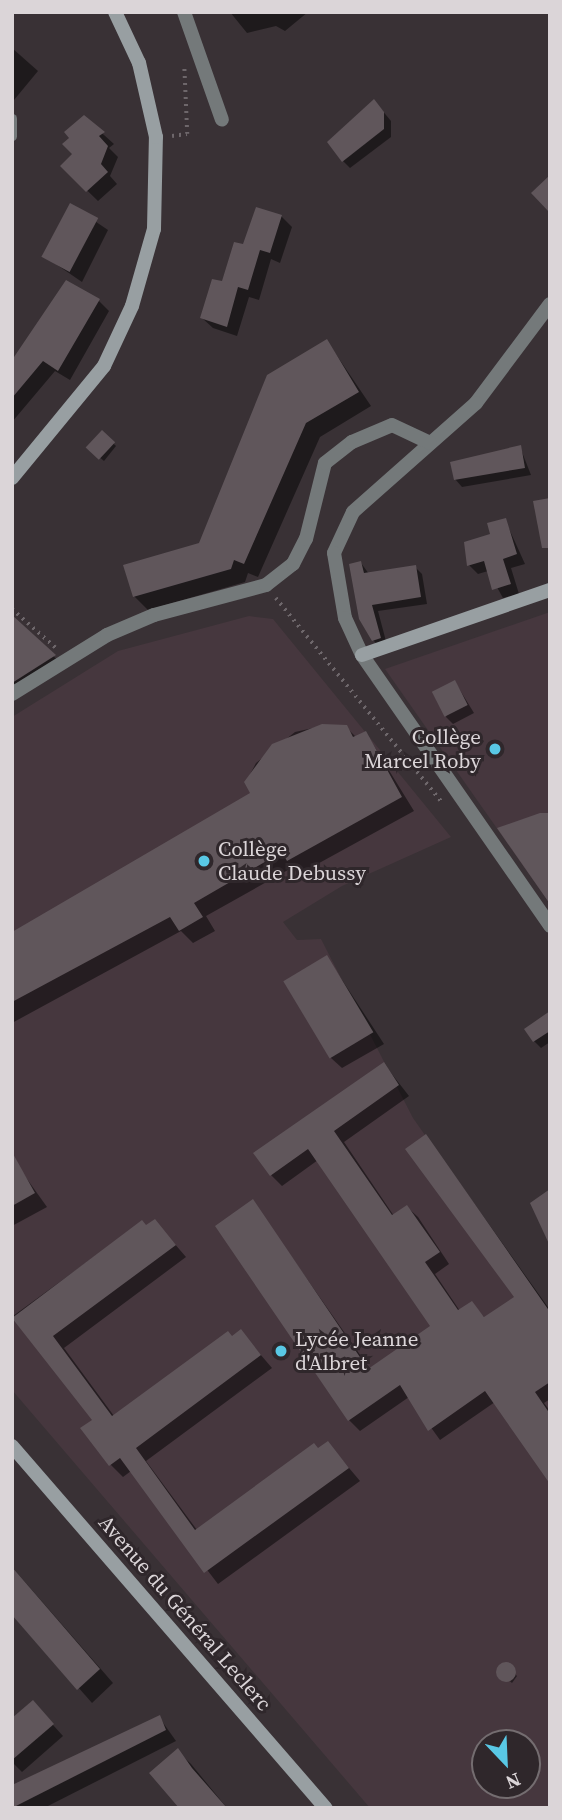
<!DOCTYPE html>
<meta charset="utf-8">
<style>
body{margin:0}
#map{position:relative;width:562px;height:1820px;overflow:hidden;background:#393135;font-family:"Source Serif 4",serif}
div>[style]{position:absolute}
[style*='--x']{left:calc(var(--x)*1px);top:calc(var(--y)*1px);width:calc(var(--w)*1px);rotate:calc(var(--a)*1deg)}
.built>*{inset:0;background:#46373e}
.shadow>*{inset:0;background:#0007}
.building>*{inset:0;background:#60565b;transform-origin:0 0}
.round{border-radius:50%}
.path>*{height:3.5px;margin-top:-1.75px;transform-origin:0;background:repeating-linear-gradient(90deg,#6e676b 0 2px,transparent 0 7px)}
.lane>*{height:9px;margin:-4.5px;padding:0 4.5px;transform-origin:4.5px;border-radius:4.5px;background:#74797a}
.street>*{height:14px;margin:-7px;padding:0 7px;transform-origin:7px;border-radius:7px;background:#74797a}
.secondary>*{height:14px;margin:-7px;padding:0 7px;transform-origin:7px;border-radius:7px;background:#989fa2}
.dots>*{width:19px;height:19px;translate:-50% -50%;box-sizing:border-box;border:4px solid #2f272b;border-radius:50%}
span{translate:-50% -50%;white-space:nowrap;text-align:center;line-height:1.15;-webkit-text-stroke:6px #2f272b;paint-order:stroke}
.poi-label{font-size:21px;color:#dbd5d8}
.right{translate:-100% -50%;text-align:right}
.left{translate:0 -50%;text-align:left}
.street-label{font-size:21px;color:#dbd5d8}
.frame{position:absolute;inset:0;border:14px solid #dbd5d8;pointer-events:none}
.north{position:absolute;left:471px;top:1729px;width:70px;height:70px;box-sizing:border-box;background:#2f272b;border:2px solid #746d70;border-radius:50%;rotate:157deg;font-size:19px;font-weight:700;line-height:28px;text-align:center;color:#dbd5d8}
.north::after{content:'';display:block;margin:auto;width:24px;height:32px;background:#59c8e5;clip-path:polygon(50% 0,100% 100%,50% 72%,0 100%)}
</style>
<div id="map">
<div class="built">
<i style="clip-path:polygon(550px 612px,550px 904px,385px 669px)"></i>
<i style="clip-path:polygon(evenodd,249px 616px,273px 619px,451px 837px,342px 886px,283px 922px,297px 940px,321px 939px,413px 1118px,550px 1312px,550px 1808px,370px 1808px,12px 1390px,12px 717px,118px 651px,249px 616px,485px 1743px,527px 1743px,527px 1785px,485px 1785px,485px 1743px)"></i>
</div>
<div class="shadow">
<i style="clip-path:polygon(230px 12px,308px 12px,285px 31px,276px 26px,247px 33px)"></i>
<i style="clip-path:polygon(12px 48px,38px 71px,14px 100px,12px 98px)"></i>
<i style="clip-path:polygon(381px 109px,391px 121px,391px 137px,350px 168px,343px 161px)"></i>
<i style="clip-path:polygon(84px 117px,114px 144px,109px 148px,118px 157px,110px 176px,117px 184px,98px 201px,62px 166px,75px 154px)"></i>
<i style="clip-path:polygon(71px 205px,108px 230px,82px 282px,44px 256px)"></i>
<i style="clip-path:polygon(281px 216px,292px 227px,280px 263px,271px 259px,259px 300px,249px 297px,237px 336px,213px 328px,202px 318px,244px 247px)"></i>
<i style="clip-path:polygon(99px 301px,109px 311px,70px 380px,55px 371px,12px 422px,12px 363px)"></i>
<i style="clip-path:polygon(327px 341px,371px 406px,320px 437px,258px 577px,248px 573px,245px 582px,148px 610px,134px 596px,201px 544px)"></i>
<i style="clip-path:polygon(102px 433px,116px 446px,104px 461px,92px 451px)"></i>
<i style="clip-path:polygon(520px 447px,531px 475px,462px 487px,455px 479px)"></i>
<i style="clip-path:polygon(505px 520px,525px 564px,511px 568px,519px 594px,503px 598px,488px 571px,478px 574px,469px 565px)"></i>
<i style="clip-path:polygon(361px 563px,369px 574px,415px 567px,422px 574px,427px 604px,378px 611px,387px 645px,380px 647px,373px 640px)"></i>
<i style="clip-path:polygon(12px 618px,63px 665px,22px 690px,12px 682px)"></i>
<i style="clip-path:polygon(455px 682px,474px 713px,453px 724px,446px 717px)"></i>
<i style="clip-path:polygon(322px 726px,346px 727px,357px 738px,366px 733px,414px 811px,301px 873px,295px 866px,206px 916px,215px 931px,193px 943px,181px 931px,12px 1023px,12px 934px,253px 793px,246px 782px,256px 763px,295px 732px)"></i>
<i style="clip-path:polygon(327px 957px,384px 1044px,342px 1068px,331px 1058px)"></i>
<i style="clip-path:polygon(550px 1013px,550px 1042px,541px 1048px,534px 1041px)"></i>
<i style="clip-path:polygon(384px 1064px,409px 1096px,344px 1142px,394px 1216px,407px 1207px,418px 1217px,449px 1264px,435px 1274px,460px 1311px,472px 1303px,485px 1318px,517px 1297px,426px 1136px,550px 1310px,550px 1399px,544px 1403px,550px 1411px,550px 1481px,495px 1402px,440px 1440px,409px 1397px,360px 1431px,349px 1420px,253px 1202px,370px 1369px,433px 1326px,318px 1160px,282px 1186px,271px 1175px)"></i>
<i style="clip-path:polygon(12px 1158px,47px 1207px,12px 1226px)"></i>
<i style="clip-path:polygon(155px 1221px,186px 1257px,64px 1348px,114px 1416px,241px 1332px,272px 1368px,146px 1461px,197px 1530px,328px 1443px,360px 1481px,218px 1584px,131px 1471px,123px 1477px,111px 1465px,83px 1428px,94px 1420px,13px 1316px,142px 1222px,146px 1227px)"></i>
<i style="clip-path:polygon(12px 1567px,113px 1683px,92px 1703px,12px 1612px)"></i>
<i style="clip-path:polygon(506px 1665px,517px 1676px,512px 1683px,498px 1671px)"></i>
<i style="clip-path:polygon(43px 1714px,63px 1736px,22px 1772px,12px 1762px,12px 1720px)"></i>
<i style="clip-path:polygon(159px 1717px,176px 1741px,44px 1808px,12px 1808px)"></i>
<i style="clip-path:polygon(177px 1751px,191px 1764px,227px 1808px,181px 1808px)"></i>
</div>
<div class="building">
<i style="clip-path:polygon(374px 99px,384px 112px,384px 129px,342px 162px,327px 142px)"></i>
<i style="clip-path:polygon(84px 115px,105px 132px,99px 136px,108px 146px,101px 164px,108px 172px,86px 192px,60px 166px,72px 154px,62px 144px,69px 138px,64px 132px)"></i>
<i style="clip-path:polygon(550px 175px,550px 213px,531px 193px)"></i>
<i style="left:70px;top:203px;width:32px;height:61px;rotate:28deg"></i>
<i style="clip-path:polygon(256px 207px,282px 215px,270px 253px,260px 250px,248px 290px,238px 287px,227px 327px,200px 318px,212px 279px,222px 281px,234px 242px,243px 244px)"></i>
<i style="clip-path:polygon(66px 280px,100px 299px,58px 371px,43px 361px,12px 398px,12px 360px)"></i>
<i style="clip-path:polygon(327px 339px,359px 392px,306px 423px,244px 564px,234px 560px,231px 569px,133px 597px,123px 565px,199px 543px,267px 375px)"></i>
<i style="left:102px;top:430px;width:18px;height:24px;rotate:43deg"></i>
<i style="clip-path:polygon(521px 445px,525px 468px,454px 480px,450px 462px)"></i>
<i style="clip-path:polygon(550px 498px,550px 548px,542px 548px,533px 501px)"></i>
<i style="clip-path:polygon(506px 518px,517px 554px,503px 559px,511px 584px,492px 590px,484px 561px,467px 566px,464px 542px,490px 534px,487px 523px)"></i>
<i style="clip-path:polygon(361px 561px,364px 573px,416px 565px,421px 597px,372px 605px,381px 638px,372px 641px,359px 619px,349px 564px)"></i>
<i style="clip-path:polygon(12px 615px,56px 655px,12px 683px)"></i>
<i style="left:455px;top:680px;width:28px;height:26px;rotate:63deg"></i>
<i style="clip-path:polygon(322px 724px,347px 725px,353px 737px,366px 731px,402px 797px,287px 861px,282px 852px,194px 903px,203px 917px,179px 931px,170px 917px,12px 1002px,12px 932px,250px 793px,244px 782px,272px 744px)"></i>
<i style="clip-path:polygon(540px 813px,550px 813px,550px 904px,497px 828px)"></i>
<i style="left:327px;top:955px;width:90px;height:51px;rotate:59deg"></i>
<i style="clip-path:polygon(550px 1011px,550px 1031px,533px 1042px,524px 1029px)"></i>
<i style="clip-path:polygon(384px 1062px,399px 1085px,334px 1131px,392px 1215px,407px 1205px,440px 1252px,425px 1262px,458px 1310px,472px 1301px,484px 1317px,514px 1297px,405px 1149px,426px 1134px,550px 1312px,550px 1382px,535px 1392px,550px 1414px,550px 1484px,485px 1391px,428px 1431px,400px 1385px,348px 1421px,215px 1226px,253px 1199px,368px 1369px,430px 1326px,308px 1149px,270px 1176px,253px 1153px)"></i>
<i style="clip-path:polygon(12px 1152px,35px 1193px,12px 1206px)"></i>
<i style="clip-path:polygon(550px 1189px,550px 1246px,530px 1203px)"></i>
<i style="clip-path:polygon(155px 1219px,176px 1245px,53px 1336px,112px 1416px,228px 1331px,232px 1336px,241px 1329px,261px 1355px,136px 1448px,195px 1530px,314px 1443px,318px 1448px,328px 1441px,349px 1468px,204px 1573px,120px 1458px,109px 1466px,80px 1428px,92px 1420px,12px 1318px,142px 1220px,146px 1225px)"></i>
<i style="clip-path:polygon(12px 1567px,100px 1669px,77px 1690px,12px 1615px)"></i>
<i class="round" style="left:496px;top:1662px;width:20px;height:20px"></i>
<i style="clip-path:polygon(33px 1700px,54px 1724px,12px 1760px,12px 1718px)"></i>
<i style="clip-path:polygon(160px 1715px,166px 1730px,12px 1808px,12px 1785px)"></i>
<i style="clip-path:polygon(178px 1748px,192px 1768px,227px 1808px,179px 1808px,149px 1773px)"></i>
</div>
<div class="path">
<i style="--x:172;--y:136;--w:15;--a:-8"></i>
<i style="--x:187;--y:134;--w:68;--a:-92.5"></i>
<i style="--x:276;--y:598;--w:262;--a:50.9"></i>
<i style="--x:12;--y:609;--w:59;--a:41.6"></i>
</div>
<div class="lane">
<i style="--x:12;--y:118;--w:18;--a:90"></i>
</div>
<div class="street">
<i style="--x:184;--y:12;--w:114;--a:70.6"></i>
<i style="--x:550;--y:304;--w:124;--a:126.8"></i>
<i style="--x:476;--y:403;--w:164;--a:138.5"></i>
<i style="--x:353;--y:512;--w:45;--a:114.9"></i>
<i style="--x:334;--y:553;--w:66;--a:80.4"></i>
<i style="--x:345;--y:618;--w:41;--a:65.3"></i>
<i style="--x:362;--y:655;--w:330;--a:55.2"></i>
<i style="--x:12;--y:694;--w:112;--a:-31.8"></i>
<i style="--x:107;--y:635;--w:51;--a:-23.1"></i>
<i style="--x:154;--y:615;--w:116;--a:-15"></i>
<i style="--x:266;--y:585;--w:34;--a:-38"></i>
<i style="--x:293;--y:564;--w:28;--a:-63"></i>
<i style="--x:306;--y:539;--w:78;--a:-76"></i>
<i style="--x:325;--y:463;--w:34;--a:-38"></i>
<i style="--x:352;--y:442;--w:43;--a:-23"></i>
<i style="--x:392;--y:425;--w:42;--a:25.3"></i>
</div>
<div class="secondary">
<i style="--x:12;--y:478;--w:145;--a:-50.6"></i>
<i style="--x:104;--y:366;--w:66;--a:-65"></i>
<i style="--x:132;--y:306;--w:80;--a:-74.1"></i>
<i style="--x:154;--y:229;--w:92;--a:-88.8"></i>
<i style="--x:156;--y:137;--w:76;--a:-102.9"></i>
<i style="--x:139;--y:63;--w:56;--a:-115.2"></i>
<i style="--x:362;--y:655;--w:199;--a:-19.1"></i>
<i style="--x:12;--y:1446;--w:479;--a:49.1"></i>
</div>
<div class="dots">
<i style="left:495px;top:749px;background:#59c8e5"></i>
<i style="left:204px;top:861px;background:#59c8e5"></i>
<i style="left:281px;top:1351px;background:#59c8e5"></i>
</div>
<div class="poi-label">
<span class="right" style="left:481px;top:749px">Collège<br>Marcel Roby</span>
<span class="left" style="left:218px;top:861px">Collège<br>Claude Debussy</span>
<span class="left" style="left:295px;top:1351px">Lycée Jeanne<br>d'Albret</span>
</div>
<div class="street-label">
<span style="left:185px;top:1613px;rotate:49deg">Avenue du Général Leclerc</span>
</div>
<div class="frame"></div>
<div class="north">N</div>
</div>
